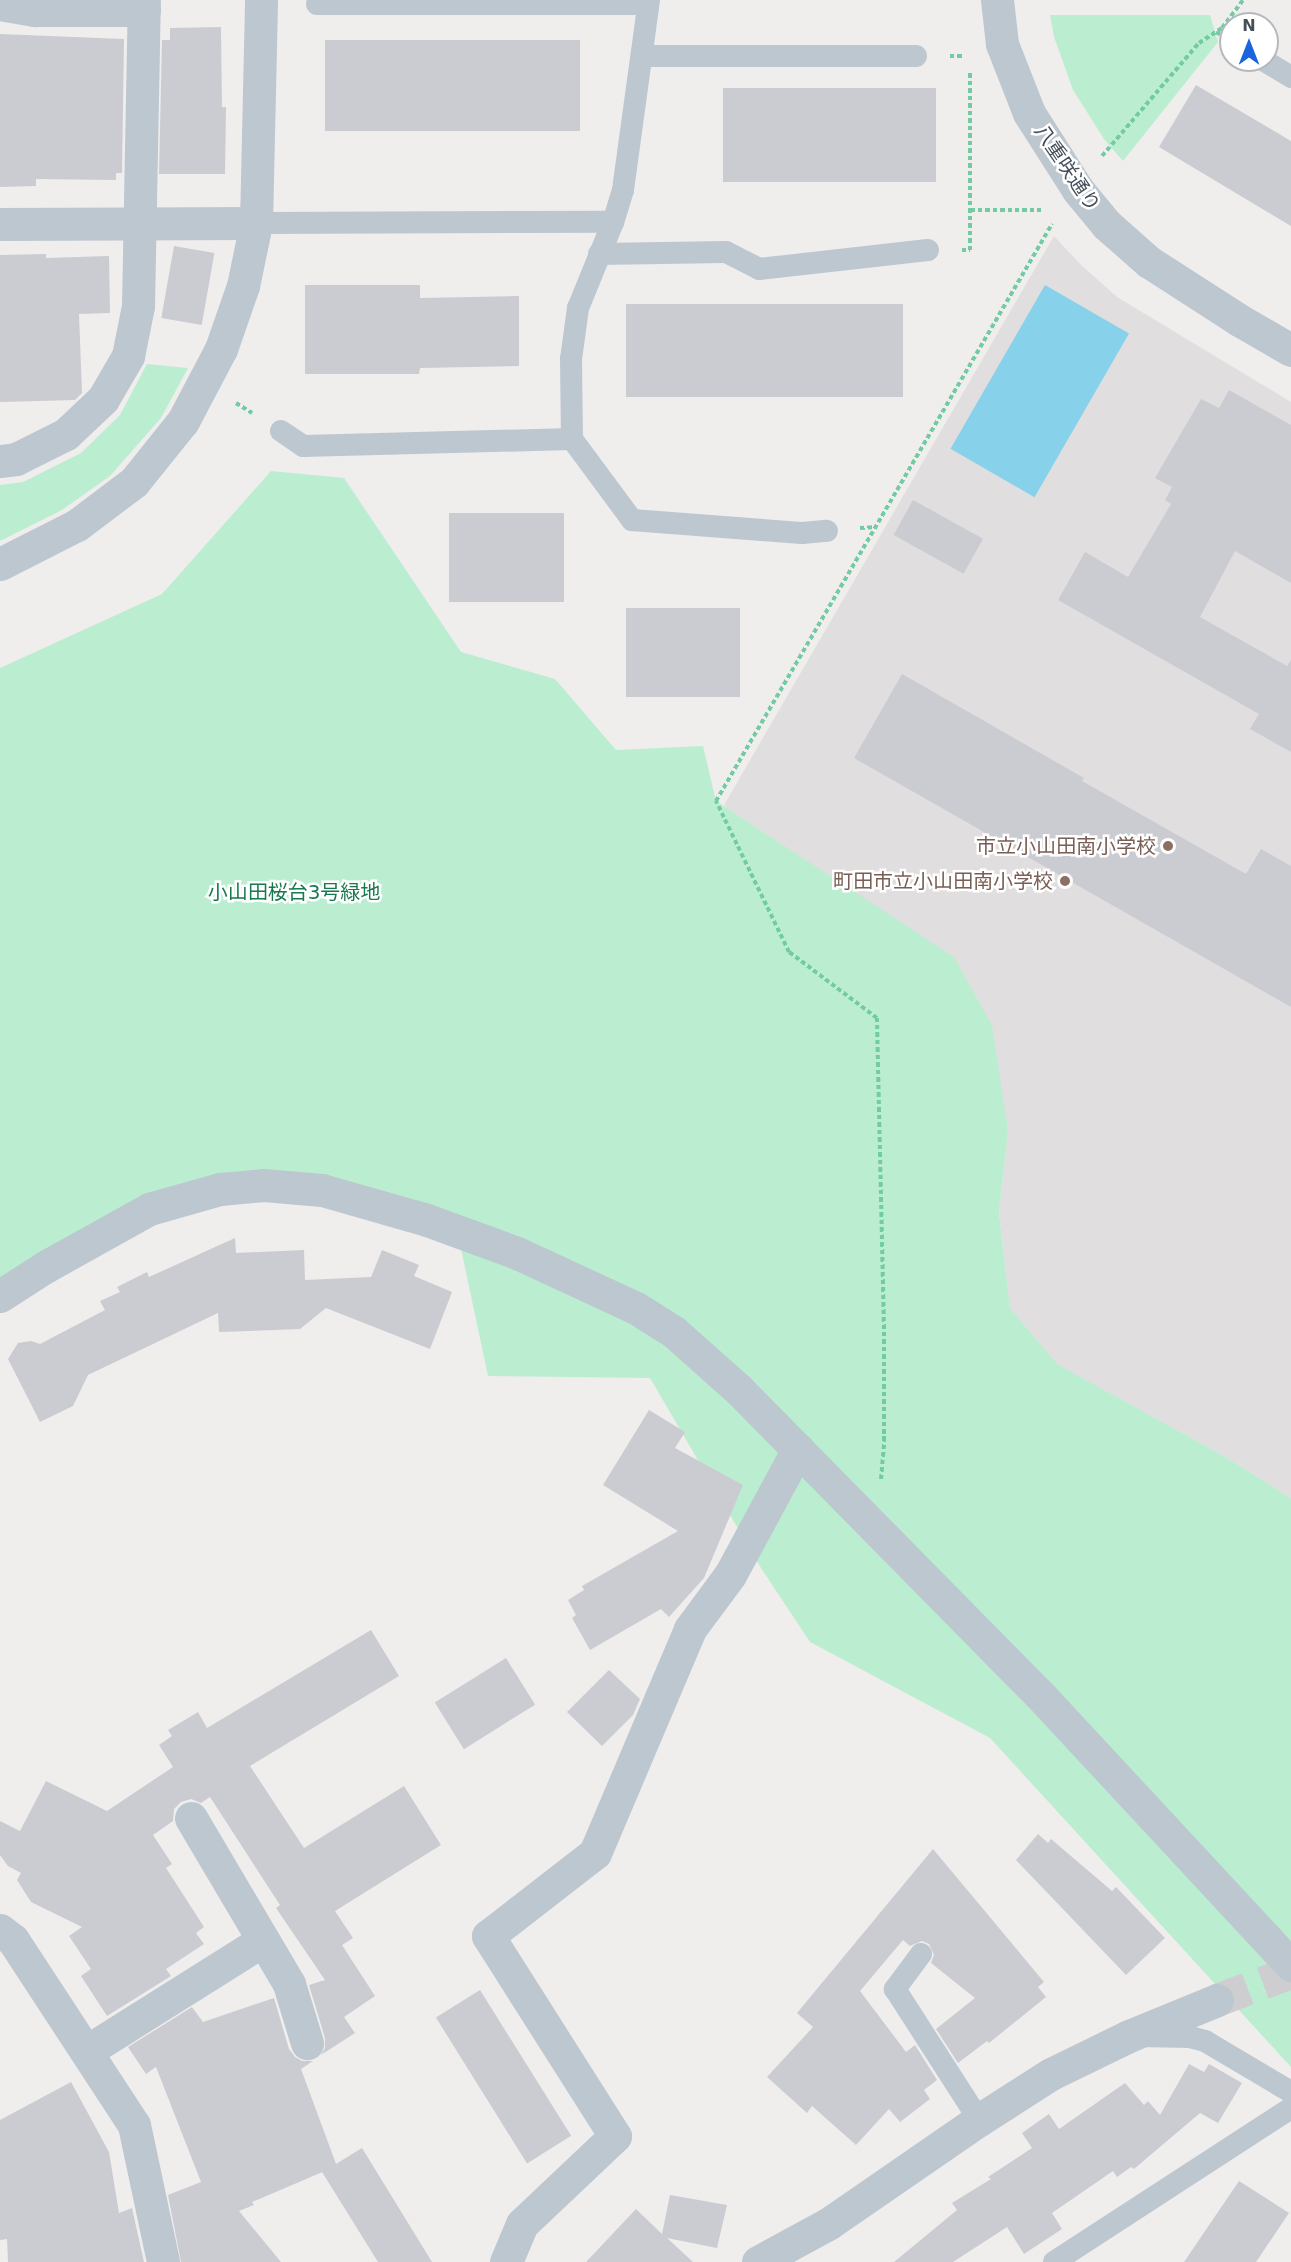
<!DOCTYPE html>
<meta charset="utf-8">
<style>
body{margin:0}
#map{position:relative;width:1291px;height:2262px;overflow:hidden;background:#f0eded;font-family:"DejaVu Sans","Noto Sans JP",sans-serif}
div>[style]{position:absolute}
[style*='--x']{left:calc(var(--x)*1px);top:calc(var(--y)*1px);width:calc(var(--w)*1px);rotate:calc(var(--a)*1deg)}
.education>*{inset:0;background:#e1dedf}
.green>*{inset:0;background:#bbeed1}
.water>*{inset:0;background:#88d1eb;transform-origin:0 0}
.building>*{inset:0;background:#caccd2;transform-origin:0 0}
.minor-tunnel>*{height:33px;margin-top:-16.5px;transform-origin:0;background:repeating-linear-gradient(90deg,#cecdd0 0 33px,transparent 0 49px)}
.path>*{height:4px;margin-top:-2px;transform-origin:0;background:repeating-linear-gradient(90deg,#73cba4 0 4.5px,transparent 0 7.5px)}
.service>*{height:22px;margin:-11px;padding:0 11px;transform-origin:11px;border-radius:11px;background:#bdc7cf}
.minor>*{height:33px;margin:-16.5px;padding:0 16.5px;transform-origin:16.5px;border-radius:16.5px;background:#bdc7cf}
.tertiary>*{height:33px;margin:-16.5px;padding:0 16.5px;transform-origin:16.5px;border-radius:16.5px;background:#bdc7cf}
.dots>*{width:16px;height:16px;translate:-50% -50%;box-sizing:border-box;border:3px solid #fff;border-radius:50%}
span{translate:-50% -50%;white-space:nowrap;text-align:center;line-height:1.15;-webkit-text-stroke:5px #fff;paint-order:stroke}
.street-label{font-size:20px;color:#454f5a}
.education-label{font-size:20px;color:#785e54}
.right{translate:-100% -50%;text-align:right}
.park-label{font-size:20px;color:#177a4e}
.north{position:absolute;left:1219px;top:12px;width:60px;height:60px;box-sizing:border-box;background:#fff;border:2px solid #b5b9bd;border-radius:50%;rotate:0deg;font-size:16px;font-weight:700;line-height:24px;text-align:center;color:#454f5a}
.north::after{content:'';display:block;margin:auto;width:21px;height:27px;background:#1a65dd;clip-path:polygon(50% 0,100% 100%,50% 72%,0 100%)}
</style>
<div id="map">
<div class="education">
<i style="clip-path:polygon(1054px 236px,1080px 264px,1117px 297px,1291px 402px,1291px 1498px,1224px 1456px,1056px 1364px,1010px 1308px,999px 1213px,1008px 1131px,724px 805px)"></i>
</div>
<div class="green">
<i style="clip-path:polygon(1050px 15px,1210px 15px,1218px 42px,1123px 161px,1104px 139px,1073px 90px,1054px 37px)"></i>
<i style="clip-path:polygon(147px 364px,188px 368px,161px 418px,110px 476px,62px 510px,0 541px,0 485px,23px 482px,81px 453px,120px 415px)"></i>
<i style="clip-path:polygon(271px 471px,344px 478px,461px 652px,555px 679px,616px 750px,703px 746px,716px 801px,954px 957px,992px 1025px,1008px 1131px,999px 1213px,1010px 1308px,1057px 1364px,1224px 1456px,1291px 1498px,1291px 2067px,990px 1738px,810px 1642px,761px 1568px,650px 1378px,488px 1376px,457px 1230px,220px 1189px,0 1296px,0 668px,162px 594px)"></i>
</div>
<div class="water">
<i style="left:1045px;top:285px;width:97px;height:189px;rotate:30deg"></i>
</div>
<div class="building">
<i style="clip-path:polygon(221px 27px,222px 107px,226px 107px,225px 174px,159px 174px,162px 40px,170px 40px,170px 28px)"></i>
<i style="clip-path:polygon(0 34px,124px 39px,122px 173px,116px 173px,116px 180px,36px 179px,36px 186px,0 187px)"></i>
<i style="left:580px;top:40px;width:91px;height:255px;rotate:90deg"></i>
<i style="clip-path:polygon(1196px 85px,1291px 141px,1291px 226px,1159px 147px)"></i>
<i style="left:723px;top:88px;width:213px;height:94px"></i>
<i style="left:174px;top:246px;width:41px;height:73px;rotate:10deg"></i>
<i style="clip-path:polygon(46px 254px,46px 258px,109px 256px,110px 313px,79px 314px,82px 393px,75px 400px,0 402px,0 255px)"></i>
<i style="clip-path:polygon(305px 285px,420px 285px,420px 298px,519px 296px,519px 366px,420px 368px,419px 374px,305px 374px)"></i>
<i style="left:903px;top:304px;width:93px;height:277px;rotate:90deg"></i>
<i style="clip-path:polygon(1229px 390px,1291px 425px,1291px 583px,1235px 551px,1200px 617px,1287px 666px,1291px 660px,1291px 752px,1250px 729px,1259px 714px,1058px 600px,1085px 552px,1128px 577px,1171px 504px,1165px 500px,1172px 487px,1155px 478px,1201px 399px,1219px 408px)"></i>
<i style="left:913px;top:500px;width:80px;height:40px;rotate:29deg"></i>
<i style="left:449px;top:513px;width:115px;height:89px"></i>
<i style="left:626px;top:608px;width:114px;height:89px"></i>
<i style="clip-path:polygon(902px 674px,1084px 778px,1082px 781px,1246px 874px,1261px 849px,1291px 866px,1291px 1007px,854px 758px)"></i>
<i style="clip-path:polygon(235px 1238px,236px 1253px,304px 1250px,305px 1280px,371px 1277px,382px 1250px,419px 1265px,414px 1276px,452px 1292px,430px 1349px,326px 1308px,300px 1329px,219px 1332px,218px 1313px,88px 1375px,73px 1406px,40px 1422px,8px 1359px,18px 1343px,31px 1341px,40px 1344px,105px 1310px,100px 1301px,120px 1292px,117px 1287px,147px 1272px,149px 1277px)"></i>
<i style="clip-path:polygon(649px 1410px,685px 1432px,675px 1448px,743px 1485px,704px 1578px,669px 1617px,661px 1609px,590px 1650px,572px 1618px,576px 1615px,568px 1600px,584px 1590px,582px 1586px,678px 1531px,603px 1485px)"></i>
<i style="clip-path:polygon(371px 1630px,399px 1676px,250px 1766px,304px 1848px,404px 1786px,441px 1845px,335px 1911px,353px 1938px,342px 1945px,375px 1996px,344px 2017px,355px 2033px,321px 2055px,325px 2048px,325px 2038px,309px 1985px,325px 1980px,276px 1908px,280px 1905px,210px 1797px,201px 1803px,191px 1799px,181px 1802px,174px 1809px,173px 1821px,153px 1835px,172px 1864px,166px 1868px,204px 1927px,196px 1933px,204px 1944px,166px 1969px,171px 1976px,107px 2016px,81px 1976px,91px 1969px,69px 1936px,82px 1927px,31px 1902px,17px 1880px,21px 1873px,8px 1866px,0 1855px,0 1821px,20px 1831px,46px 1781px,107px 1811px,173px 1767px,159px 1745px,172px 1736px,168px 1730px,198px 1712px,207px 1728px)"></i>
<i style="left:506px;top:1658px;width:55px;height:84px;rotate:58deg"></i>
<i style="clip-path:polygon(609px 1670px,640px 1699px,633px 1715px,602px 1746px,567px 1712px)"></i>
<i style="clip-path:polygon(1038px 1834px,1048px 1843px,1051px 1839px,1112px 1891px,1116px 1887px,1165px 1938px,1126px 1975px,1016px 1860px)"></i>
<i style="clip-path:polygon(933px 1849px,1044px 1982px,1038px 1987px,1046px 1997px,989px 2043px,987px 2041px,958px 2063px,936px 2029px,975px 1998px,931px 1963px,934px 1955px,929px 1944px,922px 1941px,910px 1946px,903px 1940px,860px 1991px,906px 2052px,915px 2045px,937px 2080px,924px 2090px,930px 2099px,900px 2122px,889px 2109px,856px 2145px,812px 2106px,807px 2113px,767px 2077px,813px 2027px,797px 2013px)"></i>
<i style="left:480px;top:1990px;width:172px;height:52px;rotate:58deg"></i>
<i style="clip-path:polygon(274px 1998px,289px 2049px,295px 2057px,302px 2061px,313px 2061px,301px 2069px,336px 2164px,362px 2148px,432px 2262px,378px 2262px,322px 2172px,325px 2171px,252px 2202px,254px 2205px,239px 2211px,281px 2262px,181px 2262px,168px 2195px,201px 2182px,156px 2067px,146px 2074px,128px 2047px,192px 2007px,203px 2022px)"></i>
<i style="clip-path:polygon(1189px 2064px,1204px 2072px,1209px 2064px,1242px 2083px,1218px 2123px,1200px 2113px,1134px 2169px,1131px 2167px,1117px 2177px,1113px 2171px,1052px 2213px,1062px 2229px,1024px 2254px,1007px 2227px,953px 2262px,894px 2262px,957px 2210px,952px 2203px,991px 2179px,988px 2177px,1032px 2148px,1022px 2133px,1049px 2114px,1059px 2129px,1125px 2083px,1144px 2105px,1148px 2101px,1160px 2115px)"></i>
<i style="clip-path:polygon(71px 2082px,109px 2152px,119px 2213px,132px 2208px,144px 2262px,8px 2262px,7px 2239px,0 2240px,0 2120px)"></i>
<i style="clip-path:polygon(1239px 2181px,1289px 2213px,1256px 2262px,1184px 2262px)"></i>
<i style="clip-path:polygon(670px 2195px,727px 2205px,717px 2248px,667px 2238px,693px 2262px,586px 2262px,636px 2209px,662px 2234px)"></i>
</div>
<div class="minor-tunnel">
<i style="--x:1217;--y:2000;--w:79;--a:-20.7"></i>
</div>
<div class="path">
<i style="--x:1216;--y:32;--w:17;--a:31"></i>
<i style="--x:950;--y:56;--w:14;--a:0"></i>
<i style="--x:1102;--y:156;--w:149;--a:-49.4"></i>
<i style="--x:1199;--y:43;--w:27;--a:-33"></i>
<i style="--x:1222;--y:28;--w:35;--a:-53"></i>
<i style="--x:970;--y:210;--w:71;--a:0"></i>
<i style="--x:962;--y:250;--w:8;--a:0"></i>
<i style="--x:970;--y:250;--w:177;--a:-90"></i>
<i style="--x:236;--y:403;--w:19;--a:32"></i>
<i style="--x:860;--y:528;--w:17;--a:-3"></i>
<i style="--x:881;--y:1479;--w:38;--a:-85"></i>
<i style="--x:884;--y:1441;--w:112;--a:-90"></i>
<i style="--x:884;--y:1329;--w:311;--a:-91.3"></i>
<i style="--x:877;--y:1018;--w:110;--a:-143.1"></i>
<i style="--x:789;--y:952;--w:168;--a:-115.8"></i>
<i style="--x:716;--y:801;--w:668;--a:-59.79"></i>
</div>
<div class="service">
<i style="--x:649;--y:0;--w:192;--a:97.8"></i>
<i style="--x:623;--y:190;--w:34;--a:107"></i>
<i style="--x:613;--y:222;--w:93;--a:112.1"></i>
<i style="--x:578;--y:308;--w:51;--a:97.8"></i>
<i style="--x:571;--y:359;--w:80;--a:89.3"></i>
<i style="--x:572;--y:439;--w:101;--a:53.5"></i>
<i style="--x:632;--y:520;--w:170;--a:4.4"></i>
<i style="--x:802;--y:533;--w:25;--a:-5"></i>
<i style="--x:317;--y:4;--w:331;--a:0"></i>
<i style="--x:643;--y:56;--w:273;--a:0"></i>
<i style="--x:1263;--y:60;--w:33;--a:31"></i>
<i style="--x:256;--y:223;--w:357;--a:-0.2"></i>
<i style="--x:599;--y:254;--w:127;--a:-0.9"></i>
<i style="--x:726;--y:252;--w:37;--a:27"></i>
<i style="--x:759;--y:269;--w:170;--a:-6.4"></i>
<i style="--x:281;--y:431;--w:27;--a:34"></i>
<i style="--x:303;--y:446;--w:269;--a:-1.5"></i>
<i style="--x:921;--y:1954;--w:44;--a:126.6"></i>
<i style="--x:895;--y:1989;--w:156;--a:57.3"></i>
<i style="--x:1140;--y:2036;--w:50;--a:1.1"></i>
<i style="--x:1190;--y:2037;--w:16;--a:15"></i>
<i style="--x:1205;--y:2041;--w:100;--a:30.7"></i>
<i style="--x:1054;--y:2262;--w:283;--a:-33"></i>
</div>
<div class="minor">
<i style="--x:0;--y:4;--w:36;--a:10"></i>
<i style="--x:35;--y:10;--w:109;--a:0"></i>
<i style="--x:0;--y:224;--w:256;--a:-0.2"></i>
<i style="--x:0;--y:461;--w:16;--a:-7"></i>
<i style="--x:16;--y:459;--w:56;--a:-26.6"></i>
<i style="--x:66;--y:434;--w:51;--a:-43.4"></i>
<i style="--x:103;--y:399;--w:50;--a:-59.8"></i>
<i style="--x:128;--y:356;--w:51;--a:-78.7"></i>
<i style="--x:138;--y:306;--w:306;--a:-88.9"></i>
<i style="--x:0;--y:1296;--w:54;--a:-32.8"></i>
<i style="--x:45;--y:1267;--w:119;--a:-29.1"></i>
<i style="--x:149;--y:1209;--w:74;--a:-15.7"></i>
<i style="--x:220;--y:1189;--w:44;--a:-5.2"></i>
<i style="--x:264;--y:1185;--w:58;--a:4.9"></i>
<i style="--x:322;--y:1190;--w:109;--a:15.9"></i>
<i style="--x:427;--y:1220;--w:96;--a:20.1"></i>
<i style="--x:517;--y:1253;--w:131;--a:24.8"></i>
<i style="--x:636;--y:1308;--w:45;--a:32.3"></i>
<i style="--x:674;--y:1332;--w:87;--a:41.7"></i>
<i style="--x:739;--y:1390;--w:427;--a:45.4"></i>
<i style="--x:1039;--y:1694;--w:370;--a:47.1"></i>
<i style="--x:191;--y:1818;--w:193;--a:59.4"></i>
<i style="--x:289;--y:1984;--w:62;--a:73"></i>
<i style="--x:0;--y:1930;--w:16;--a:38"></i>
<i style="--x:13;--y:1940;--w:221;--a:56.8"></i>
<i style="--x:134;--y:2125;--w:140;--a:78"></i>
<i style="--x:87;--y:2051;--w:208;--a:-32.2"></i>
<i style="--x:506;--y:2262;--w:41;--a:-67.2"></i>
<i style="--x:522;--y:2224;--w:128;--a:-43.4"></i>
<i style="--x:615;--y:2136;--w:237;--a:-122.4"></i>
<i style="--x:488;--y:1936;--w:135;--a:-37.8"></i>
<i style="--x:595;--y:1853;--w:243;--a:-67"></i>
<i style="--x:690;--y:1629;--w:67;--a:-53.5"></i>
<i style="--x:730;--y:1575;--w:143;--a:-61.6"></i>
<i style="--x:758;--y:2262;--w:80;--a:-28.5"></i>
<i style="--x:828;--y:2224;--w:183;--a:-34.6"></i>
<i style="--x:979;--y:2120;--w:85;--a:-32.6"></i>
<i style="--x:1051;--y:2074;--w:87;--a:-26"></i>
<i style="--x:1129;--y:2036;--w:95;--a:-22.2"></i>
</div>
<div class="tertiary">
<i style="--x:997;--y:0;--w:44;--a:83.5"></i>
<i style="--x:1002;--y:44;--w:74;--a:68.6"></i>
<i style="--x:1029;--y:113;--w:91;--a:57.5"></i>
<i style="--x:1078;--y:190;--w:45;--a:50.4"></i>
<i style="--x:1107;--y:225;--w:56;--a:41.4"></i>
<i style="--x:1149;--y:262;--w:107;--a:32.8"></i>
<i style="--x:1239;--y:320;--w:60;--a:30"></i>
<i style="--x:0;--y:564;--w:86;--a:-26.9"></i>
<i style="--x:77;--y:525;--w:71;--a:-37"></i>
<i style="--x:134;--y:482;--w:78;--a:-51.2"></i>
<i style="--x:183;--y:421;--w:81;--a:-62.2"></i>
<i style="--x:221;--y:349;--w:67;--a:-70.8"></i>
<i style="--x:243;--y:286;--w:64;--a:-78.3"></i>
<i style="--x:256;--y:223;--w:223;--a:-88.7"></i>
</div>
<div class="dots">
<i style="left:1168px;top:846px;background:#8d6e63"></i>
<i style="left:1065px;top:881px;background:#8d6e63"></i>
</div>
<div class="street-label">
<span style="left:1067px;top:168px;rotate:56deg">八重咲通り</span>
</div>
<div class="education-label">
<span class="right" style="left:1156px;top:846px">市立小山田南小学校</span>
<span class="right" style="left:1053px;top:881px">町田市立小山田南小学校</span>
</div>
<div class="park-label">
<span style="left:294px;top:892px">小山田桜台3号緑地</span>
</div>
<div class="north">N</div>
</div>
